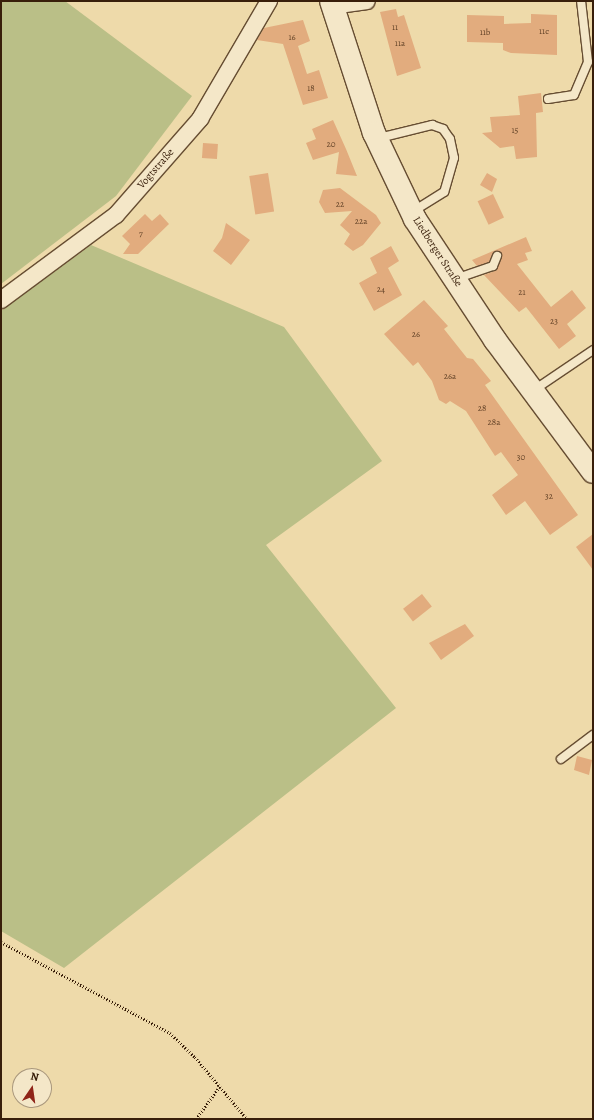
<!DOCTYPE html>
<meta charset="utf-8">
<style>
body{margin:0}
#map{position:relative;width:594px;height:1120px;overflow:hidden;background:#eedaaa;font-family:Alegreya,serif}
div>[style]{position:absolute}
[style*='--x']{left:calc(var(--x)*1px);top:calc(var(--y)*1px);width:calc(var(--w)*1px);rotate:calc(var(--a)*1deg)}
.green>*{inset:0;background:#babf87}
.building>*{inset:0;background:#e2ac7e;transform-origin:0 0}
.path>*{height:2.5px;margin-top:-1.25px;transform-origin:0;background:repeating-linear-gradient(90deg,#381e0a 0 1px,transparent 0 3px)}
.roads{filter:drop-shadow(1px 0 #664d32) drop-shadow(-1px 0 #664d32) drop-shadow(0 1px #664d32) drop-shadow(0 -1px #664d32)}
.lane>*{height:8px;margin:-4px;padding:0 4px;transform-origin:4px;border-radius:4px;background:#f4e7c8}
.street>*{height:16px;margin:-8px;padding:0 8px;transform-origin:8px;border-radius:8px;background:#f4e7c8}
.secondary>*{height:22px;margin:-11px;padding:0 11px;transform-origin:11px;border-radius:11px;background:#f4e7c8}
span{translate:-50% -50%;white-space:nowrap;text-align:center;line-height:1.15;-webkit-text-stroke:3px #f4e7c8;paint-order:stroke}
.number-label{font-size:9px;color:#624227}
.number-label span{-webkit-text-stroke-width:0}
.street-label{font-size:11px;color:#381e0a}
.frame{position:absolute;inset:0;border:2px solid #381e0a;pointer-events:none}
.north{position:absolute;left:12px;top:1068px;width:40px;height:40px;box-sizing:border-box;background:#f4e7c8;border:1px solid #a9977c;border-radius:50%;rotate:13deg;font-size:11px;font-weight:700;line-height:16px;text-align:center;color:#381e0a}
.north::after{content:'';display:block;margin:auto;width:14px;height:18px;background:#8f2418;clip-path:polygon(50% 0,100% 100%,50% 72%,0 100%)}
</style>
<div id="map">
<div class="green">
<i style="clip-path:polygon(1px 1px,65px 1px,192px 96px,116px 196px,1px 284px)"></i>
<i style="clip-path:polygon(91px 245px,284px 327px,382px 461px,266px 545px,396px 708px,64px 968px,1px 931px,1px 311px)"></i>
</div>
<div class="building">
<i style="clip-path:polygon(396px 9px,398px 17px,404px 15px,421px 68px,397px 76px,380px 12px)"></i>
<i style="clip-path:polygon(531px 14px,557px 15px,557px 55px,511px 53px,503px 50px,503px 43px,467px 42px,467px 15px,504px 16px,504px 24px,531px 23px)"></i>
<i style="clip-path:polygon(303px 20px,310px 41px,298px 46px,307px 74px,319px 70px,328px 98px,303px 105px,283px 44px,257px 40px,264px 28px)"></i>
<i style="clip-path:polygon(541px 93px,543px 112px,536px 113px,537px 157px,516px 159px,514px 146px,500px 148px,482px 133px,492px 132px,490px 117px,520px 115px,518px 96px)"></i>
<i style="clip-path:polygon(333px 120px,346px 149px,357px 176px,336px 174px,339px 152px,313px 160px,306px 143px,316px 139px,312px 129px)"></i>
<i style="left:203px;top:143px;width:15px;height:15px;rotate:4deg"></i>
<i style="left:268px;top:173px;width:39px;height:19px;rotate:81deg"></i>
<i style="clip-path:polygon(487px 173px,497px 179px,492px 192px,480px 185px)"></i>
<i style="clip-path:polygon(340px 188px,376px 215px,381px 223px,363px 245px,353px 251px,344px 244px,350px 234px,340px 225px,352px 211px,325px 213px,319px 202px,323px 190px)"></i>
<i style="left:493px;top:194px;width:26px;height:17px;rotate:65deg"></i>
<i style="clip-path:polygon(145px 214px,152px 221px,160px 214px,169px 224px,138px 254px,123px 254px,130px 244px,122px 236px)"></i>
<i style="clip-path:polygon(226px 223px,250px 240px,231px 265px,213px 251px,222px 238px)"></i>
<i style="clip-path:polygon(526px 237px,532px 251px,525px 253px,528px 260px,517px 264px,551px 307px,572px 290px,586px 308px,567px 324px,576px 336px,559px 349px,526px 307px,519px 312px,484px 275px,497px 270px,501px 252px,494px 251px,489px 262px,477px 266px,472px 260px)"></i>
<i style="clip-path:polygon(391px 246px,399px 261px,388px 268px,402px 295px,374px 311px,359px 283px,377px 273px,370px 258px)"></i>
<i style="clip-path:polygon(424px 300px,448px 326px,444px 329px,467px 358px,473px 359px,491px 381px,485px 385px,578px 515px,550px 535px,525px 501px,506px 515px,492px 495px,518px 475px,501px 452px,495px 456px,466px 411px,450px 401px,446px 404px,439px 400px,432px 381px,418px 362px,413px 366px,384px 334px)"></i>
<i style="clip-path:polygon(593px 534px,593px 570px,576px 547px)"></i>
<i style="left:422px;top:594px;width:16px;height:24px;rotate:52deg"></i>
<i style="clip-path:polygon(465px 624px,474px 636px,441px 660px,429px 643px)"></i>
<i style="clip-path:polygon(577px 756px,592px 760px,589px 775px,574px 770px)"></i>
</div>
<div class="path">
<i style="--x:1;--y:942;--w:192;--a:28.3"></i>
<i style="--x:170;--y:1033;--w:35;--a:44"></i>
<i style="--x:195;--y:1057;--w:81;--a:50"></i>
<i style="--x:196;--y:1119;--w:41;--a:-54"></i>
</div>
<div class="roads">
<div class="lane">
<i style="--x:548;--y:99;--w:26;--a:-9"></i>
<i style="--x:574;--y:95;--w:36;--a:-67"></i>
<i style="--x:588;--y:62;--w:61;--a:-96.5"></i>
<i style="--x:379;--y:138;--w:55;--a:-13.8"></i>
<i style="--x:432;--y:125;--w:12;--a:20"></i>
<i style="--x:443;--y:129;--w:12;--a:55"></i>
<i style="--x:450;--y:139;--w:19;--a:78"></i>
<i style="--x:454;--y:158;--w:35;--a:106"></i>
<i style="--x:444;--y:192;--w:38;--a:148"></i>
<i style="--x:455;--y:279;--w:40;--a:-18.9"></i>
<i style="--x:493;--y:266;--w:11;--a:-68"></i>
<i style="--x:534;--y:390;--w:71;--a:-34.1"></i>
<i style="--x:561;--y:759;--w:40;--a:-37"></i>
</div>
<div class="street">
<i style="--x:332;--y:6;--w:35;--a:-8"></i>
<i style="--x:1;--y:300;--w:143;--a:-36.5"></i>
<i style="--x:116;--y:215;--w:128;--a:-48.8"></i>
<i style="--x:200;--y:119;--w:137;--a:-59.7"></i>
</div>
<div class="secondary">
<i style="--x:331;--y:1;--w:139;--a:72"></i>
<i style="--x:374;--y:133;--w:95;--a:64.5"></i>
<i style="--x:415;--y:219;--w:145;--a:56.5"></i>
<i style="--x:495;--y:340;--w:164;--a:53.4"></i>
</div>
</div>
<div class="number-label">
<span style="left:395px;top:27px">11</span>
<span style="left:544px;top:31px">11c</span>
<span style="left:485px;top:32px">11b</span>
<span style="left:292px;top:37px">16</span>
<span style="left:400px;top:43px">11a</span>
<span style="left:311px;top:88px">18</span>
<span style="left:515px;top:130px">15</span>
<span style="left:331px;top:144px">20</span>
<span style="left:340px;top:204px">22</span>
<span style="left:361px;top:221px">22a</span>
<span style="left:141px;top:233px">7</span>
<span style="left:381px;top:289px">24</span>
<span style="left:522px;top:292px">21</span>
<span style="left:554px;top:321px">23</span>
<span style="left:416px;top:334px">26</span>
<span style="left:450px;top:376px">26a</span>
<span style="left:482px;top:408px">28</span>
<span style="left:494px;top:422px">28a</span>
<span style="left:521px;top:457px">30</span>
<span style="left:549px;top:496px">32</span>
</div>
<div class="street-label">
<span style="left:156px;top:169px;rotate:-49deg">Vogtstraße</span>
<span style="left:437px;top:252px;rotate:57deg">Liedberger Straße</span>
</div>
<div class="frame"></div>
<div class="north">N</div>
</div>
